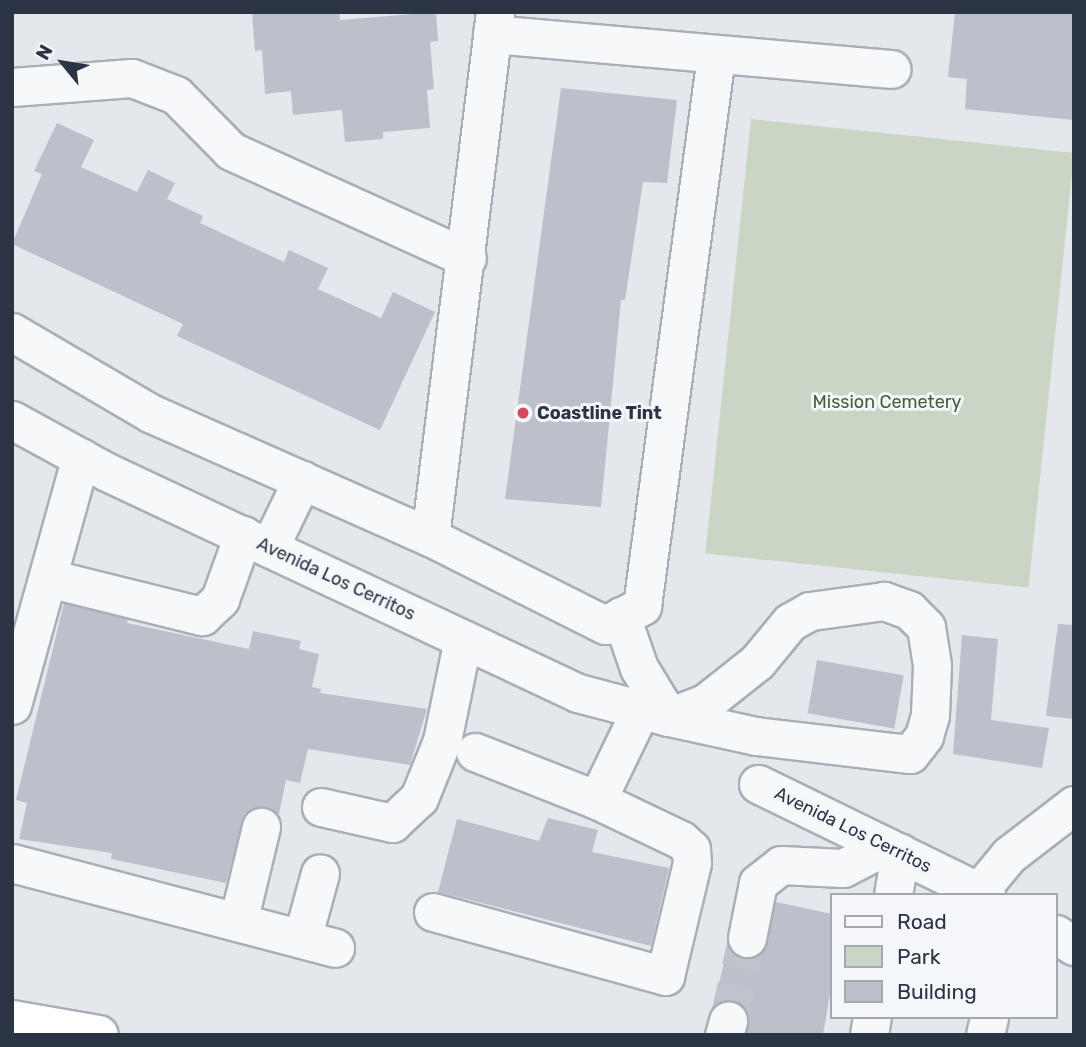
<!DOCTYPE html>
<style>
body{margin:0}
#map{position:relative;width:1086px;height:1047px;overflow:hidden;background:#e4e7ec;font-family:Rubik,sans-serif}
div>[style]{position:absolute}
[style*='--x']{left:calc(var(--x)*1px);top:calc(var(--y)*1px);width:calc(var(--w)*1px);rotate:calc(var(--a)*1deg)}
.green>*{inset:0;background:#c9d6c5;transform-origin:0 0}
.building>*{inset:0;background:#bbc0ca;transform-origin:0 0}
.minor-tunnel>*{height:37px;margin-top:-18.5px;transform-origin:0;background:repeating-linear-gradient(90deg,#bfc3cb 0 37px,transparent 0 55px)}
.roads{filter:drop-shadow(2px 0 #a9aeb7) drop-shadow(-2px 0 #a9aeb7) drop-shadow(0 2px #a9aeb7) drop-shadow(0 -2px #a9aeb7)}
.minor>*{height:37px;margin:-18.5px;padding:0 18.5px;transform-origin:18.5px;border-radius:18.5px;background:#f7f8fa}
.highway>*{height:38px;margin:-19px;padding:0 19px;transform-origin:19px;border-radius:19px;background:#fff}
.dots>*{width:19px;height:19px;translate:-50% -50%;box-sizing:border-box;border:4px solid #f4f6f9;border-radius:50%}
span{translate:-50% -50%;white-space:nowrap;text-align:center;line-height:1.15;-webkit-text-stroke:6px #f4f6f9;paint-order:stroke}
.park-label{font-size:18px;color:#3f6138}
.poi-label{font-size:18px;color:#2b3445;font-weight:700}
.left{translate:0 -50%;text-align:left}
.street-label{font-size:18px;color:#2b3445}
.frame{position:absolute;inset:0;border:14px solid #2b3445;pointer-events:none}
.legend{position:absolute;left:830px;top:893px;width:228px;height:126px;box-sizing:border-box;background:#f4f6f9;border:2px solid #a4a8b1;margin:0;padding:9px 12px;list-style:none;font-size:21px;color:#2b3445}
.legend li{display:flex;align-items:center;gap:14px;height:35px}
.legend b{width:35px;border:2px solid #a4a8b1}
.north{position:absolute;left:28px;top:28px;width:70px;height:70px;-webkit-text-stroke:5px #f4f6f9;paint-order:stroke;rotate:300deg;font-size:19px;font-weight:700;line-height:28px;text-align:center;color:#2b3445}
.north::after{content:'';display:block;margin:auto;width:24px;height:32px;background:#2b3445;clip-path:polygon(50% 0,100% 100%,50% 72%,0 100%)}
</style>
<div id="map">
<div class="green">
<i style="left:751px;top:119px;width:325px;height:437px;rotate:6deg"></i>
</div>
<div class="building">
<i style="clip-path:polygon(252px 12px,339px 12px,340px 20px,436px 12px,438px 41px,430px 42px,434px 89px,427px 90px,430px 128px,383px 132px,383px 139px,345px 142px,342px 110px,293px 115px,291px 91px,265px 94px,262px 50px,255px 51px)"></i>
<i style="clip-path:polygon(955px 12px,1074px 12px,1074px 120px,965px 109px,967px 79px,948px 77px)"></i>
<i style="clip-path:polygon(561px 88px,677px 100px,667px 183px,643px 182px,625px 300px,621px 300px,601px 507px,505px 499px)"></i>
<i style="clip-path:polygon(57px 123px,94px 140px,81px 167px,137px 192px,148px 170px,175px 183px,167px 199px,203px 216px,200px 223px,284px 262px,289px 250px,328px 268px,318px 289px,381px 318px,393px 292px,435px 312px,380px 430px,177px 336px,183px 324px,12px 244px,42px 174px,34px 171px)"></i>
<i style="clip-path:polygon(64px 603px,128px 619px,127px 623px,249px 649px,253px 631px,301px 641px,299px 649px,319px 654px,312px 687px,321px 689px,320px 693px,427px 709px,410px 765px,308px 749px,300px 783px,286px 780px,279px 814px,265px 807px,245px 813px,226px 883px,111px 859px,112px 853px,19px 839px,27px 803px,16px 800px)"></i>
<i style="clip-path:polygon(1058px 624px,1074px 625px,1074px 719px,1046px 716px)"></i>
<i style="clip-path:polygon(962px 635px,998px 639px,991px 720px,1049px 728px,1042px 768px,953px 754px)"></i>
<i style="left:817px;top:660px;width:88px;height:54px;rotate:10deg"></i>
<i style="clip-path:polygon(548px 818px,598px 830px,592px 852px,669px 868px,651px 946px,438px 892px,457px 819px,539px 841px)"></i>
<i style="clip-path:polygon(776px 902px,832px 914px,832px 982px,823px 1035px,746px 1035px,748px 1017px,743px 1006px,724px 1001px,714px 1005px,728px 946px,744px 959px,762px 952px)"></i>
</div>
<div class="minor-tunnel">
<i style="--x:728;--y:1021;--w:85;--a:-77.1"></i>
</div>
<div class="roads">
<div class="minor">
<i style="--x:495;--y:12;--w:529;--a:97.06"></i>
<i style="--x:430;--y:537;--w:196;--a:26.7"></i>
<i style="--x:605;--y:625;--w:42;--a:-27.2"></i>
<i style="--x:642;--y:606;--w:555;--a:-82.34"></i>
<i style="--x:492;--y:34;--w:401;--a:5"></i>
<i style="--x:12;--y:87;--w:120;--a:-4.3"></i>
<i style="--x:132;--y:78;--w:47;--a:21.1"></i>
<i style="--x:176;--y:95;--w:78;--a:45.5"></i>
<i style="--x:231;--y:151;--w:259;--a:24.4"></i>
<i style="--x:12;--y:332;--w:160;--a:30.4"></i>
<i style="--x:150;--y:413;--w:306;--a:23.9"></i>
<i style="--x:12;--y:420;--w:108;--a:28.7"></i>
<i style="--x:107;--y:472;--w:520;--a:25.14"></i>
<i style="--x:578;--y:693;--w:94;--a:14.8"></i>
<i style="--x:669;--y:717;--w:89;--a:12.3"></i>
<i style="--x:756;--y:736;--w:155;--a:6.7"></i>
<i style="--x:910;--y:754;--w:23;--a:-52"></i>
<i style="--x:924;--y:736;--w:22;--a:-74"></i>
<i style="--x:930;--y:715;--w:50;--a:-87.7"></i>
<i style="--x:932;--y:665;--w:38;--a:-99"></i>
<i style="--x:926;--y:627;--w:24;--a:-135"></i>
<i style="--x:909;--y:610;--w:27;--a:-160"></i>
<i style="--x:884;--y:601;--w:75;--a:172.3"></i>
<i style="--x:810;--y:611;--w:23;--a:151"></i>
<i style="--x:790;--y:622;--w:52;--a:129.5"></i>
<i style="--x:757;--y:662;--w:66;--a:141.7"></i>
<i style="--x:705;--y:703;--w:39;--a:159"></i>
<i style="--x:269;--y:548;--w:76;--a:-64.1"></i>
<i style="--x:48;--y:578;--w:159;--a:13.9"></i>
<i style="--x:202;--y:616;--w:25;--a:-43"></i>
<i style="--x:220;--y:599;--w:68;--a:-70.2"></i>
<i style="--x:621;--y:616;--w:55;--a:70.9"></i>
<i style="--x:639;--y:668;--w:57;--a:58.5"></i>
<i style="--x:12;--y:705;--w:257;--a:-74.5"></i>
<i style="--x:475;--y:752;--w:131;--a:21.5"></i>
<i style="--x:758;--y:784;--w:254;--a:26"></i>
<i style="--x:321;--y:807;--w:73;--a:12.7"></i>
<i style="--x:392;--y:823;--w:37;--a:-43"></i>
<i style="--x:419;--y:798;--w:61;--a:-68"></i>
<i style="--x:442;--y:741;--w:104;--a:-78.4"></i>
<i style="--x:12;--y:863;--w:334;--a:14.7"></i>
<i style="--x:979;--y:891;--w:47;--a:-50.2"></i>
<i style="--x:1009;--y:855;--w:82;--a:-37.6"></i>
<i style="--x:893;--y:895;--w:43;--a:-80.5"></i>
<i style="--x:433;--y:912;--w:241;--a:15.4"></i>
<i style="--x:665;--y:976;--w:116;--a:-76.6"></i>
<i style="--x:692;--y:863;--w:14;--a:-94"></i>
<i style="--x:691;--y:849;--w:13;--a:-138"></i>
<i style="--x:681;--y:840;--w:93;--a:-154.5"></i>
<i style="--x:597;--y:800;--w:101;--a:-64.2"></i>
<i style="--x:238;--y:922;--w:98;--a:-76.4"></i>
<i style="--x:1056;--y:934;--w:22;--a:34"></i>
<i style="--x:747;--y:938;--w:56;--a:-78.7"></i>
<i style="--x:758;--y:883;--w:29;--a:-38"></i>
<i style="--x:781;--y:865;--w:62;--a:2.8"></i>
<i style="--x:843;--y:868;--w:48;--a:-27.1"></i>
<i style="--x:302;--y:939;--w:68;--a:-74.7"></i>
<i style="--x:724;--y:1035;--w:15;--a:-74"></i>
<i style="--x:869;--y:1035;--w:18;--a:-81"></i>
<i style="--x:985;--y:1035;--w:18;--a:-77"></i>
</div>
<div class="highway">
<i style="--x:12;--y:1020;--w:88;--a:9.8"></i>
</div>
</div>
<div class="dots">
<i style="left:523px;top:413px;background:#d1495b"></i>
</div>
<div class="park-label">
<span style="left:887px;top:402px">Mission Cemetery</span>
</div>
<div class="poi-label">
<span class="left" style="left:537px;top:413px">Coastline Tint</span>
</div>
<div class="street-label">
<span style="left:336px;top:579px;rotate:25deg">Avenida Los Cerritos</span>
<span style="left:853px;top:830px;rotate:26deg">Avenida Los Cerritos</span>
</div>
<div class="frame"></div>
<ul class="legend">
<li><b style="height:9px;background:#f7f8fa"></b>Road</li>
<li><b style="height:19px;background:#c9d6c5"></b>Park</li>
<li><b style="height:19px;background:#bbc0ca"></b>Building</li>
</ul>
<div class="north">N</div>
</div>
